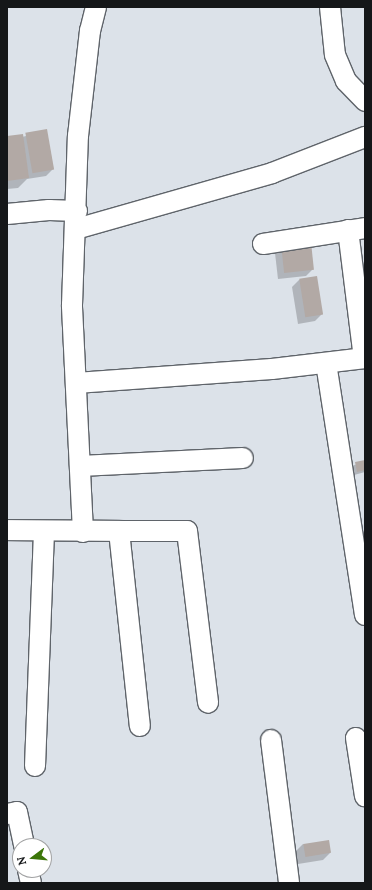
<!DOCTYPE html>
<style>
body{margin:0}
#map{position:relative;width:372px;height:890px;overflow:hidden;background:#dce2e9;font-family:Lora,serif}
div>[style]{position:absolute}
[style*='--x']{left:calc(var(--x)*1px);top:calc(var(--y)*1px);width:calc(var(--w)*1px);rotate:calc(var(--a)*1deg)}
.shadow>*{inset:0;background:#0003}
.building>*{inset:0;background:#b2a9a5;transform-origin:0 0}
.roads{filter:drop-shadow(1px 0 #5f646a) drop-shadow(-1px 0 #5f646a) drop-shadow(0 1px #5f646a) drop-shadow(0 -1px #5f646a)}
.street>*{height:20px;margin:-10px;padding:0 10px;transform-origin:10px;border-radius:10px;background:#fff}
span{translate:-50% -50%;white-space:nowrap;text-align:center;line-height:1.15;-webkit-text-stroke:3.5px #fff;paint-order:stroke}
.frame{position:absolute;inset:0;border:8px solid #151719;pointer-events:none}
.north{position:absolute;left:12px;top:838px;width:40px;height:40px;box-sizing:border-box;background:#fff;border:1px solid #a1a2a3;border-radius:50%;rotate:254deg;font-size:11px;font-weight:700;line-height:16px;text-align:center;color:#151719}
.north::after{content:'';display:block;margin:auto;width:14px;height:18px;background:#3c7609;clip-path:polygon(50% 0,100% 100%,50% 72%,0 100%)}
</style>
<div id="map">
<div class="shadow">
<i style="clip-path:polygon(46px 131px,53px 169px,46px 176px,27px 179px,18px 188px,7px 189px,7px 137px,22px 137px)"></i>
<i style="clip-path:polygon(282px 246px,313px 269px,306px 276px,278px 279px,275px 253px)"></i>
<i style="clip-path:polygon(316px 277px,322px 314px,315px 321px,298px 324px,292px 287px,299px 280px)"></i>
<i style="clip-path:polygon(365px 461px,365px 472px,354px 475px,352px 466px)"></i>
<i style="clip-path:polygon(303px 844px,330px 853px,323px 860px,298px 864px,296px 851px)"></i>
</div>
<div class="building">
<i style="left:47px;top:129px;width:41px;height:22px;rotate:80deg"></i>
<i style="clip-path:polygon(23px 134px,29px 178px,7px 181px,7px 136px)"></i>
<i style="left:311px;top:242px;width:28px;height:30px;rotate:84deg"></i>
<i style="left:317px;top:276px;width:39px;height:18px;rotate:81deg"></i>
<i style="clip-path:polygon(365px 460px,365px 470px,357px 472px,355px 462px)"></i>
<i style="left:329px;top:840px;width:13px;height:26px;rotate:81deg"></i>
</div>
<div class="roads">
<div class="street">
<i style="--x:330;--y:7;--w:48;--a:84.1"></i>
<i style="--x:335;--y:55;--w:28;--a:67"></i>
<i style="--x:346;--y:81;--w:28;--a:46"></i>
<i style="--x:7;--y:214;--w:42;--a:-5.4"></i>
<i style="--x:49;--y:210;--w:28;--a:2"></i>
<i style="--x:76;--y:229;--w:204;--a:-15.9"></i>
<i style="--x:272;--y:173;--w:100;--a:-21.2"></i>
<i style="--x:348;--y:230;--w:129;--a:82.9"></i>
<i style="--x:263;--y:244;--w:103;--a:-8.9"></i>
<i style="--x:326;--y:363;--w:255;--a:81.2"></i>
<i style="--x:76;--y:383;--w:196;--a:-4.1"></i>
<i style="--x:272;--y:369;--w:94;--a:-6.7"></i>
<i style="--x:80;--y:466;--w:163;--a:-2.8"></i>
<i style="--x:7;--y:530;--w:112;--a:0.5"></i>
<i style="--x:119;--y:531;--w:196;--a:83.9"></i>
<i style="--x:119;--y:531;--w:68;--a:0"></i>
<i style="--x:187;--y:531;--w:173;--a:83"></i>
<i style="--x:83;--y:532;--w:227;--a:-92.8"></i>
<i style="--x:72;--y:305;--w:169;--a:-88"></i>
<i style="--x:78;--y:136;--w:106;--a:-83.5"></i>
<i style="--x:90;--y:31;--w:25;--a:-76"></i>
<i style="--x:356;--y:738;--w:59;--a:81.2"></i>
<i style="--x:271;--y:740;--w:144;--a:82.8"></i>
<i style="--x:35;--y:766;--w:234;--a:-87.8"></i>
<i style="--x:7;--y:814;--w:10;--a:-11"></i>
<i style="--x:17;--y:812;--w:35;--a:78"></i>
<i style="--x:28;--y:870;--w:13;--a:77"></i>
</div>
</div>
<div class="frame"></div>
<div class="north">N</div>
</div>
